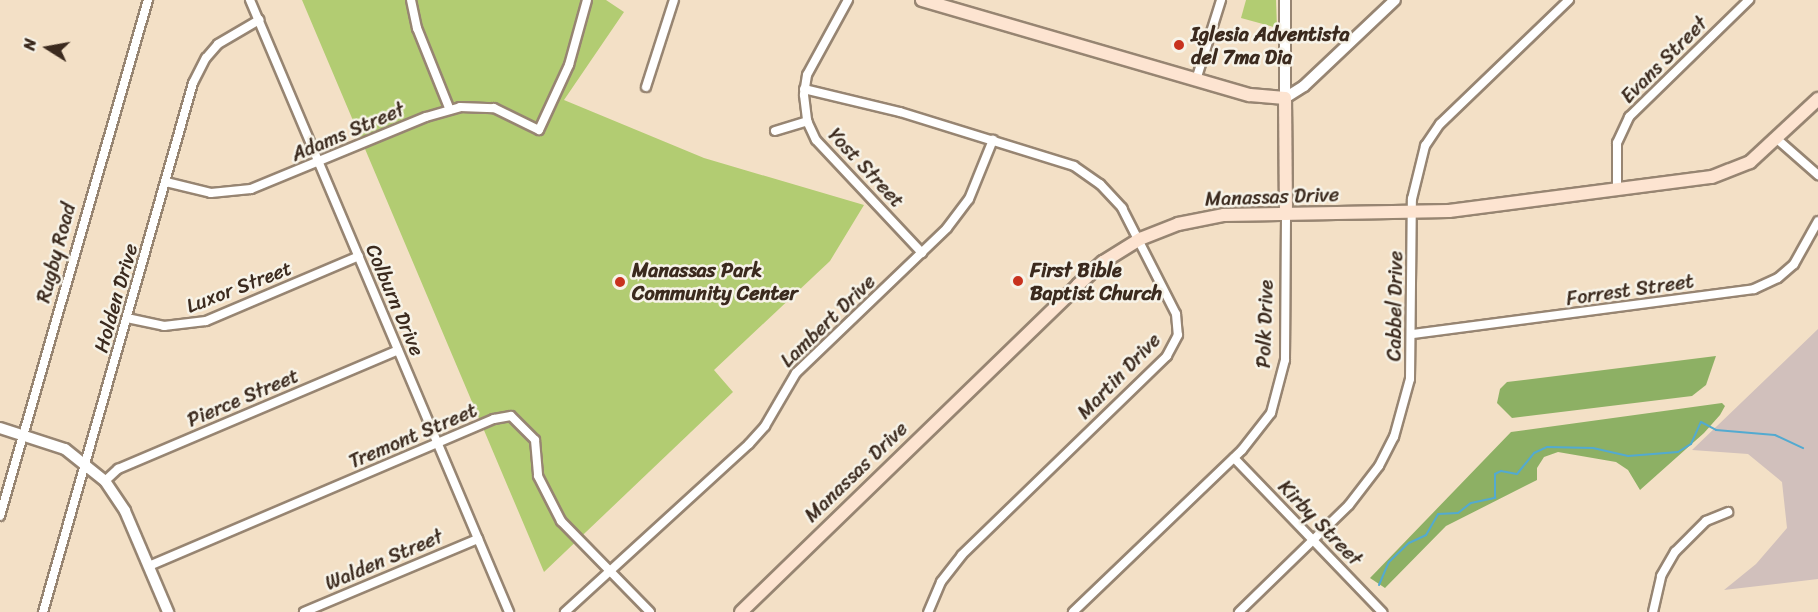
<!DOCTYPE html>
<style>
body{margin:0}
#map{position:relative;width:1818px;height:612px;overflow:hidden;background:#f3e0c6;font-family:Sriracha,sans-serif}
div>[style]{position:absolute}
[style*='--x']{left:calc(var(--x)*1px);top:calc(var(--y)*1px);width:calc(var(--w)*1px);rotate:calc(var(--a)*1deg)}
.industrial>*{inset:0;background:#d1c0bc}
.green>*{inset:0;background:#b2cc72}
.forest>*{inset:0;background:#8db064}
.stream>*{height:2px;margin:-1px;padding:0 1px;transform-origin:1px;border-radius:1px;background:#53aad0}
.roads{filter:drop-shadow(2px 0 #978572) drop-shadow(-2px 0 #978572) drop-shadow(0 2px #978572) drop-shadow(0 -2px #978572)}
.minor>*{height:8px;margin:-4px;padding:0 4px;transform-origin:4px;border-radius:4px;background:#fff}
.tertiary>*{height:10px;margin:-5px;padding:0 5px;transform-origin:5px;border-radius:5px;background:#fff}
.secondary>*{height:12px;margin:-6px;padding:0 6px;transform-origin:6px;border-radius:6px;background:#fde4d1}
.dots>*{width:16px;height:16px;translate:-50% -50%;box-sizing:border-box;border:3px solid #f7f3e8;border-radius:50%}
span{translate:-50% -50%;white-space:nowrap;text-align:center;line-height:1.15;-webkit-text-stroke:5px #f7f3e8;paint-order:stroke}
.poi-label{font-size:20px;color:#3b2a1e;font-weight:700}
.left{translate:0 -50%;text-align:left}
.street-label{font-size:20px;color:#3b2a1e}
.north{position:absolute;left:18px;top:18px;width:60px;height:60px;-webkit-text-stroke:4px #f7f3e8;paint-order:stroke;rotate:281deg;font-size:16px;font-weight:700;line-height:24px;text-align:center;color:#3b2a1e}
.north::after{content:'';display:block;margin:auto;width:21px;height:27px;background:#3b2a1e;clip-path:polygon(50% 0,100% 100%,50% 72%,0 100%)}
</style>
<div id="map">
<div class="industrial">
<i style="clip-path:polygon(1818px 329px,1818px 579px,1724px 590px,1756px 564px,1787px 528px,1782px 482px,1748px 454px,1692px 450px)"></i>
</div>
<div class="green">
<i style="clip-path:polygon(302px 0,606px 0,624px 12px,564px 100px,704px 158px,864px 205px,830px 261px,714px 370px,733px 392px,544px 572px)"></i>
<i style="clip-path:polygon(1246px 0,1276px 0,1277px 28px,1241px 18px)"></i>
</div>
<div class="forest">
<i style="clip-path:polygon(1716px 356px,1706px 385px,1692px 396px,1512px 418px,1497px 403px,1500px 389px,1507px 382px)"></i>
<i style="clip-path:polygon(1722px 403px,1725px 406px,1720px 415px,1704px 433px,1640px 490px,1628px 470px,1616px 462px,1558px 452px,1544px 457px,1537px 468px,1537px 480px,1446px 526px,1385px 588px,1370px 578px,1511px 432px)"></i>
</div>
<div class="stream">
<i style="--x:1379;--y:585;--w:25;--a:-67"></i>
<i style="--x:1389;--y:562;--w:28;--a:-44"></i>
<i style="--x:1409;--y:543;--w:19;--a:-25"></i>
<i style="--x:1426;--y:535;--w:24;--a:-60"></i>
<i style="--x:1438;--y:514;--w:20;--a:-3"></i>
<i style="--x:1458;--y:513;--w:16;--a:-38"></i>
<i style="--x:1471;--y:503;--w:25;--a:-12"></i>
<i style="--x:1495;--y:498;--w:24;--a:-90"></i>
<i style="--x:1495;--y:474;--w:7;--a:-27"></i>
<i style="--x:1501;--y:471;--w:16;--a:11"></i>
<i style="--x:1517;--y:474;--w:27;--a:-51"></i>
<i style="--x:1534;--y:453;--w:14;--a:-25"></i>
<i style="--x:1547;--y:447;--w:46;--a:1.2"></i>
<i style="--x:1593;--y:448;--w:36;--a:13"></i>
<i style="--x:1628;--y:456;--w:50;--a:-4.6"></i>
<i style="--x:1678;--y:452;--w:15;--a:-32"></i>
<i style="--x:1691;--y:444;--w:24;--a:-66"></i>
<i style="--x:1701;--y:422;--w:17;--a:28"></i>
<i style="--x:1716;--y:430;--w:59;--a:4.8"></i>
<i style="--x:1775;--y:435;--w:31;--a:25"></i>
</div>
<div class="roads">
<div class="minor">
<i style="--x:250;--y:0;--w:665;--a:67.06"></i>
<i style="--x:411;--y:0;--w:29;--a:78"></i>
<i style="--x:417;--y:28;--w:88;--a:68.1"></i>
<i style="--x:848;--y:0;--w:85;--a:118.7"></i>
<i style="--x:807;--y:75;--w:20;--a:99"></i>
<i style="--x:804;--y:95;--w:26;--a:83"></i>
<i style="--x:807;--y:121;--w:21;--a:65"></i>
<i style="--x:816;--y:140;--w:155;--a:46.8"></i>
<i style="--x:1196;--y:80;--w:84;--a:-72.6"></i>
<i style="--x:646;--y:87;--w:91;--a:-72.2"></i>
<i style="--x:804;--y:89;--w:99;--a:13.5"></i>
<i style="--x:900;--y:112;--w:182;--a:17.2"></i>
<i style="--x:1074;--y:166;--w:32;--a:35"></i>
<i style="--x:1100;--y:184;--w:33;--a:47"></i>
<i style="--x:1122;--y:208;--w:119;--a:63"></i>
<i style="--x:1176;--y:314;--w:21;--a:85"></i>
<i style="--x:1178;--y:335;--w:24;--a:118"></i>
<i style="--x:1167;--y:356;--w:286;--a:135.9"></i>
<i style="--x:962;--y:555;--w:34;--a:128"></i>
<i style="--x:941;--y:582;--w:33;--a:113"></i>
<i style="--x:775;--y:131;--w:34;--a:-17"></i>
<i style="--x:1777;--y:139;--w:55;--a:41.3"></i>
<i style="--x:166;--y:182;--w:46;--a:13.7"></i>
<i style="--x:211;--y:193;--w:40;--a:-5.7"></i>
<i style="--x:251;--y:189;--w:189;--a:-22.4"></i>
<i style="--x:426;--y:117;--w:35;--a:-16"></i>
<i style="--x:460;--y:107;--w:34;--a:2"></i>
<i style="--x:494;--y:108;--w:50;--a:26.1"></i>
<i style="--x:539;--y:130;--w:72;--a:-65.2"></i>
<i style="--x:569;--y:65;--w:67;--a:-74.5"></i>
<i style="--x:1617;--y:189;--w:46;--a:-90"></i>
<i style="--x:1617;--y:143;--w:29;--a:-65"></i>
<i style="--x:1629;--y:117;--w:168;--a:-44.3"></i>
<i style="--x:127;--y:318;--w:38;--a:12"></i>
<i style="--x:164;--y:326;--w:42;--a:-6.8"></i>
<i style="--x:206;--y:321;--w:166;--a:-23"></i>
<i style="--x:1413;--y:334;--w:344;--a:-7.5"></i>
<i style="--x:1754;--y:289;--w:26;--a:-25"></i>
<i style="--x:1778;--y:278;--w:21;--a:-41"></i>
<i style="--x:1794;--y:264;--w:49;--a:-60.8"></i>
<i style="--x:1234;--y:458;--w:214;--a:46.1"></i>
<i style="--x:105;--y:481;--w:18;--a:-43"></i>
<i style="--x:118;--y:469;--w:304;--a:-23"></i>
<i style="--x:0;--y:516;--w:537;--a:-74"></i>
<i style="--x:149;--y:566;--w:375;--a:-23.1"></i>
<i style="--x:494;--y:419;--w:17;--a:-10"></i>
<i style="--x:511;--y:416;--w:34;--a:45"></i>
<i style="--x:535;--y:440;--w:36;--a:85"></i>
<i style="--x:538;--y:476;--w:51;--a:62.9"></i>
<i style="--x:561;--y:521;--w:127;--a:45.6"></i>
<i style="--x:43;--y:612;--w:550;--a:-74.17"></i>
<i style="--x:193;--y:83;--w:28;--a:-63"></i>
<i style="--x:206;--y:58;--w:18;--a:-49"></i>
<i style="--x:218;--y:44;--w:48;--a:-30.3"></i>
<i style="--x:304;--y:612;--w:189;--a:-22.8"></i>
<i style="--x:565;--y:612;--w:249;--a:-42.4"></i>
<i style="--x:749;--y:444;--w:24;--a:-48"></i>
<i style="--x:765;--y:426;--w:61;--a:-59.7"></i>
<i style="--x:796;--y:373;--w:209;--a:-43.8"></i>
<i style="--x:947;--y:228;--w:36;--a:-53"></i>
<i style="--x:969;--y:199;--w:64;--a:-67.9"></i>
<i style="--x:1073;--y:612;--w:234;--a:-43.8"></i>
<i style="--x:1242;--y:450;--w:47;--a:-51.9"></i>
<i style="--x:1271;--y:413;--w:55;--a:-75.2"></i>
<i style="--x:1285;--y:360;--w:146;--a:-89.6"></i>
<i style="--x:1239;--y:612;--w:153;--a:-44.2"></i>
<i style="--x:1349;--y:505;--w:49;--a:-52.4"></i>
<i style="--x:1379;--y:466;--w:33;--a:-63"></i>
<i style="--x:1394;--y:437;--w:60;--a:-74.6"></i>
<i style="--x:1410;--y:379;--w:180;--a:-89.4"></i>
<i style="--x:1412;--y:199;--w:55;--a:-76.2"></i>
<i style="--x:1425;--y:146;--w:27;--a:-56"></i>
<i style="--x:1440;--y:124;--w:179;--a:-43.9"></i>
<i style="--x:1653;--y:612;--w:37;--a:-77"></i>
<i style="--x:1661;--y:576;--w:28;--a:-60"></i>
<i style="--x:1675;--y:552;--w:44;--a:-45"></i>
<i style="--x:1706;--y:521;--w:24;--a:-22"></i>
</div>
<div class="tertiary">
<i style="--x:1285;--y:0;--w:98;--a:90"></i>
<i style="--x:1285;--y:98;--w:22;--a:-32"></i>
<i style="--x:1304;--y:86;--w:125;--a:-43.4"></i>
<i style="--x:0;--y:428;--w:68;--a:17.9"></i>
<i style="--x:65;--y:449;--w:51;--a:38.7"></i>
<i style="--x:105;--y:481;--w:36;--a:56"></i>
<i style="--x:125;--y:511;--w:110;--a:66.9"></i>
</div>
<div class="secondary">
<i style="--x:922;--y:0;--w:341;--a:16.2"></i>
<i style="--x:1250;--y:95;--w:35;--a:5"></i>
<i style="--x:1285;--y:98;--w:116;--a:89.5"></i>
<i style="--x:741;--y:612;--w:470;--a:-44.1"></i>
<i style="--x:1078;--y:285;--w:34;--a:-43"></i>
<i style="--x:1103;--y:262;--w:44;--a:-31.9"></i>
<i style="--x:1140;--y:239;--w:41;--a:-21.5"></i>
<i style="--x:1178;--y:224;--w:47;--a:-11.1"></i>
<i style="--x:1224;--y:215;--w:225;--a:-1"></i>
<i style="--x:1449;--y:211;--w:265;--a:-7.4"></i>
<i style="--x:1712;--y:177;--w:41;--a:-21.5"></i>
<i style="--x:1750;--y:162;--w:93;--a:-42.8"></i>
</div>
</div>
<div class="dots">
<i style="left:1179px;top:45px;background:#c8321e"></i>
<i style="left:1018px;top:281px;background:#c8321e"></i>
<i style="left:620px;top:282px;background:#c8321e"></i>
</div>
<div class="poi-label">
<span class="left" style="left:1191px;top:46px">Iglesia Adventista<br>del 7ma Dia</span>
<span class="left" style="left:632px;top:282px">Manassas Park<br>Community Center</span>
<span class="left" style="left:1030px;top:282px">First Bible<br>Baptist Church</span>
</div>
<div class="street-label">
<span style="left:1664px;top:60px;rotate:-45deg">Evans Street</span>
<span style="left:348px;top:132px;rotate:-23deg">Adams Street</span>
<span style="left:866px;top:168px;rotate:47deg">Yost Street</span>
<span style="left:1272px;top:197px;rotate:-2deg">Manassas Drive</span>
<span style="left:56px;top:253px;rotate:-75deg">Rugby Road</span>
<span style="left:239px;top:287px;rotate:-21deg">Luxor Street</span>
<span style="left:1630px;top:290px;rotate:-8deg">Forrest Street</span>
<span style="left:116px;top:298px;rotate:-74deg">Holden Drive</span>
<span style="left:395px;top:300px;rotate:67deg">Colburn Drive</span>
<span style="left:1395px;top:306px;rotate:-89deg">Cabbel Drive</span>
<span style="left:828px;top:321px;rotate:-44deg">Lambert Drive</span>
<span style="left:1265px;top:324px;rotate:-88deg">Polk Drive</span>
<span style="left:1119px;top:376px;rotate:-46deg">Martin Drive</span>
<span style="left:243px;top:398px;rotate:-23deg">Pierce Street</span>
<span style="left:413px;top:436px;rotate:-23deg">Tremont Street</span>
<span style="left:856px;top:472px;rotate:-44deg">Manassas Drive</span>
<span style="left:1320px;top:523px;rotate:46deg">Kirby Street</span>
<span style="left:384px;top:560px;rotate:-23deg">Walden Street</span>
</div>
<div class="north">N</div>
</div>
